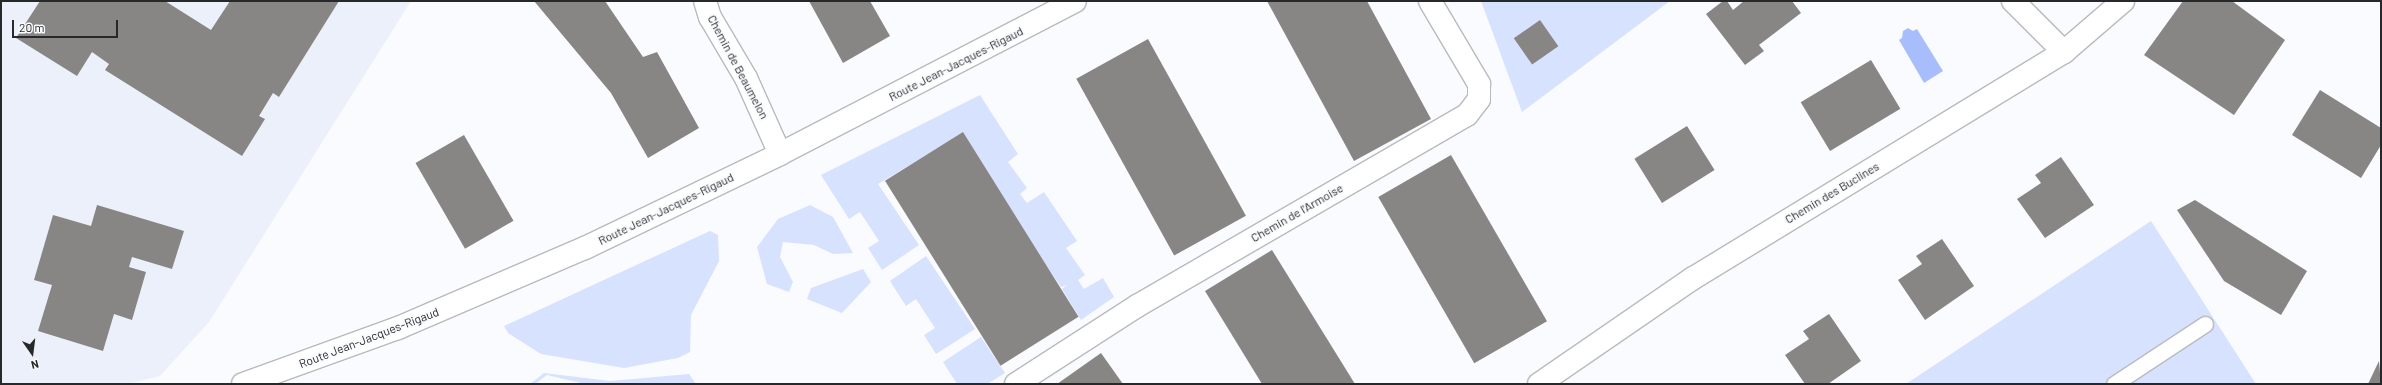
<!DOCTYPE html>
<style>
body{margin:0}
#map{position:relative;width:2382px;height:385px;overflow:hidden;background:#fafbfe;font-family:Barlow,sans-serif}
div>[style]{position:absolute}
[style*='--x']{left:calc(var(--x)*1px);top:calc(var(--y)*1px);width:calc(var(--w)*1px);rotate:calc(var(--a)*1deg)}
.built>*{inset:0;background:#ecf0fa}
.green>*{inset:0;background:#d7e2ff}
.water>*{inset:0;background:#a8bdfb}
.building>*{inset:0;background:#888684;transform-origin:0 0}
.roads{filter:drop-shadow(1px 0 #b9babe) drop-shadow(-1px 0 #b9babe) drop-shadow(0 1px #b9babe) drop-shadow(0 -1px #b9babe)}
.service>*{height:15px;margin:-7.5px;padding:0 7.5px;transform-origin:7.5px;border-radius:7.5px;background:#fff}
.minor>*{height:22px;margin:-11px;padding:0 11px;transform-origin:11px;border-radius:11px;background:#fff}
.tertiary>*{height:22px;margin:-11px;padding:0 11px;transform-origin:11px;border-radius:11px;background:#fff}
span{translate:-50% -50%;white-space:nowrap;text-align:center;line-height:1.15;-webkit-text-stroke:4px #fafbfe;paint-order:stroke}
.street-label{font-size:12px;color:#272829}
.frame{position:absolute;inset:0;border:2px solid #272829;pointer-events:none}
.north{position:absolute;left:12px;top:333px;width:40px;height:40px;-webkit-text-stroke:3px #fafbfe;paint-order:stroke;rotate:166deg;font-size:11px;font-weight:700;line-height:16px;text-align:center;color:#272829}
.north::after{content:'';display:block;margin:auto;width:14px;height:18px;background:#272829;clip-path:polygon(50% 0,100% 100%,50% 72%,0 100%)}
.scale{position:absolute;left:12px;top:20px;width:106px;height:18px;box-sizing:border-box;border:2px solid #272829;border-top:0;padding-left:5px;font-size:12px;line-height:14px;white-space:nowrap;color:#272829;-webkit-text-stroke:3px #fafbfe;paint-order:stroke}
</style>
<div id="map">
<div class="built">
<i style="clip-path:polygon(1px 1px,411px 1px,209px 322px,160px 376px,128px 384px,1px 384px)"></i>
</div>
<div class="green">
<i style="clip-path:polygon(1481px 1px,1670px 1px,1522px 112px)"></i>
<i style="clip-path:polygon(980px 95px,1018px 154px,1008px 162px,1027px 188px,1020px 194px,1027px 203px,1044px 192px,1077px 241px,1066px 248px,1085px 275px,1078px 280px,1084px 289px,1103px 278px,1114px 297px,1081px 320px,1062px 289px,1067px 285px,1061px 287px,1033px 246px,963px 133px,878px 184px,919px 245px,882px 270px,868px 248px,879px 241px,860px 212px,849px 219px,821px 175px)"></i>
<i style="clip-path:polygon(810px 205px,833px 217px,853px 253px,833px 254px,814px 245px,783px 242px,780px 257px,793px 282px,789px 292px,767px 284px,757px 247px,778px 219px)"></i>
<i style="clip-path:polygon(2151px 221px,2256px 384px,1906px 384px)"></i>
<i style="clip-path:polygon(710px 231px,718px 235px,719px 261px,691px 315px,690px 352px,678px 358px,624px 368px,541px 354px,508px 333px,504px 326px)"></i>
<i style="clip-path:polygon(926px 256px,975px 329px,936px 354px,924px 335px,935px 328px,916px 299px,906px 306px,890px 281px)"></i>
<i style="clip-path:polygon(863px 269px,871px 282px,842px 313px,807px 299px,811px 288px)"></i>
<i style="clip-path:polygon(981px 337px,1005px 373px,987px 384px,957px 384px,943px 362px)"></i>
<i style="clip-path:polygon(544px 373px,610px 381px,689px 374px,696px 384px,585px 384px,547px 375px,535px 384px,530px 384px)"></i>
</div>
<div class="water">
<i style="clip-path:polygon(1908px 28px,1913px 31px,1917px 29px,1943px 71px,1924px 83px,1899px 40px,1902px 38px,1903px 31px)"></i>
</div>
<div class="building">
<i style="clip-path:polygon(40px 1px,165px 1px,211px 30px,230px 1px,339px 1px,279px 97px,273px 93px,259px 116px,265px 119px,242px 156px,105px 70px,109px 64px,92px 52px,77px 76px,16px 38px)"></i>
<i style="clip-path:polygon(534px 1px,605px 1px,643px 57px,657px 52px,699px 128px,648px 158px,611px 93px)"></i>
<i style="clip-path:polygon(809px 1px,870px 1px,890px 36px,843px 63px)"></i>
<i style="clip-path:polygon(1267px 1px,1367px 1px,1431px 119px,1354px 161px)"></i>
<i style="clip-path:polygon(1723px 1px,1727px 1px,1733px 10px,1744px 1px,1792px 1px,1801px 13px,1759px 45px,1764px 51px,1745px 65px,1706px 14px)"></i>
<i style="clip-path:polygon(2183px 1px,2232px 1px,2285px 40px,2234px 115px,2144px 55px)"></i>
<i style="left:1540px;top:20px;width:32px;height:32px;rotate:55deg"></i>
<i style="left:1148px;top:39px;width:202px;height:82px;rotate:61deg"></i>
<i style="left:1871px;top:60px;width:57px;height:82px;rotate:59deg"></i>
<i style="clip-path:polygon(2320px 90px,2381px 128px,2381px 145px,2361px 178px,2292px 135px)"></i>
<i style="left:1687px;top:126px;width:52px;height:62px;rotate:58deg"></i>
<i style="left:963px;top:132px;width:218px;height:92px;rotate:58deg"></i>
<i style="left:464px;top:135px;width:99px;height:56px;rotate:60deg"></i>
<i style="left:1451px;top:155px;width:192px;height:84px;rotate:60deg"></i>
<i style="clip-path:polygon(2061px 157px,2094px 205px,2045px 238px,2017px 199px,2041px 183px,2035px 175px)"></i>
<i style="clip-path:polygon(2195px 200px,2307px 271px,2281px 315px,2224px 281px,2177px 210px)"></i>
<i style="clip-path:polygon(97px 205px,184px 231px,172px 269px,132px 257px,129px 267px,146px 272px,132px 320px,114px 314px,103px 351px,38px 331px,52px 285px,34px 280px,53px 215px,91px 226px)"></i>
<i style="clip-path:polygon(1942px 239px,1974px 286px,1925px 320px,1898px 280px,1922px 264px,1916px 256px)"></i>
<i style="clip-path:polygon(1272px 250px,1355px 384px,1262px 384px,1205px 291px)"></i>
<i style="clip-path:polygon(1829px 314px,1861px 361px,1828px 384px,1805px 384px,1785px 355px,1809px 339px,1803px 331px)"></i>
<i style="clip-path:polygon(1101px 353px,1123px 384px,1057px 384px)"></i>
<i style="clip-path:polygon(2379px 361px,2381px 384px,2368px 384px)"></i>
</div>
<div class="roads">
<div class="service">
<i style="--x:2114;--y:384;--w:109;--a:-33.4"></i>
</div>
<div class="minor">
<i style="--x:705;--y:1;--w:17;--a:73"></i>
<i style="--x:710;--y:17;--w:71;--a:59.5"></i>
<i style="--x:746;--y:78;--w:83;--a:65.9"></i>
<i style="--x:2013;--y:1;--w:72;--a:45"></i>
<i style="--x:1016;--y:384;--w:144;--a:-32.8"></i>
<i style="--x:1137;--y:306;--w:381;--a:-30.1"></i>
<i style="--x:1467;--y:115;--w:20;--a:-53"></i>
<i style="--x:1479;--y:99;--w:15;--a:-90"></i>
<i style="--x:1479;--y:84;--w:96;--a:-120.6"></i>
<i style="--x:1539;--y:384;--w:186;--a:-34.5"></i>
<i style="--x:1692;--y:279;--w:436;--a:-31.4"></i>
<i style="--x:2064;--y:52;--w:78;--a:-40.8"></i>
</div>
<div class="tertiary">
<i style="--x:243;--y:384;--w:165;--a:-19.9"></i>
<i style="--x:398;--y:328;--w:203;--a:-23.2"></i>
<i style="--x:585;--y:248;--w:216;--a:-25.7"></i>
<i style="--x:780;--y:154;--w:332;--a:-27.4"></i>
</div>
</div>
<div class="street-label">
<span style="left:956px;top:64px;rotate:-27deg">Route Jean-Jacques-Rigaud</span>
<span style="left:738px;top:67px;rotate:62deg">Chemin de Beaumelon</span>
<span style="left:1832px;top:193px;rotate:-31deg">Chemin des Buclines</span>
<span style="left:666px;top:209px;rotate:-26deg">Route Jean-Jacques-Rigaud</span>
<span style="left:1297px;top:213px;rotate:-30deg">Chemin de l'Armoise</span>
<span style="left:369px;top:338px;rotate:-21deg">Route Jean-Jacques-Rigaud</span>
</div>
<div class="frame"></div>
<div class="north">N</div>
<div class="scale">20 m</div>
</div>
